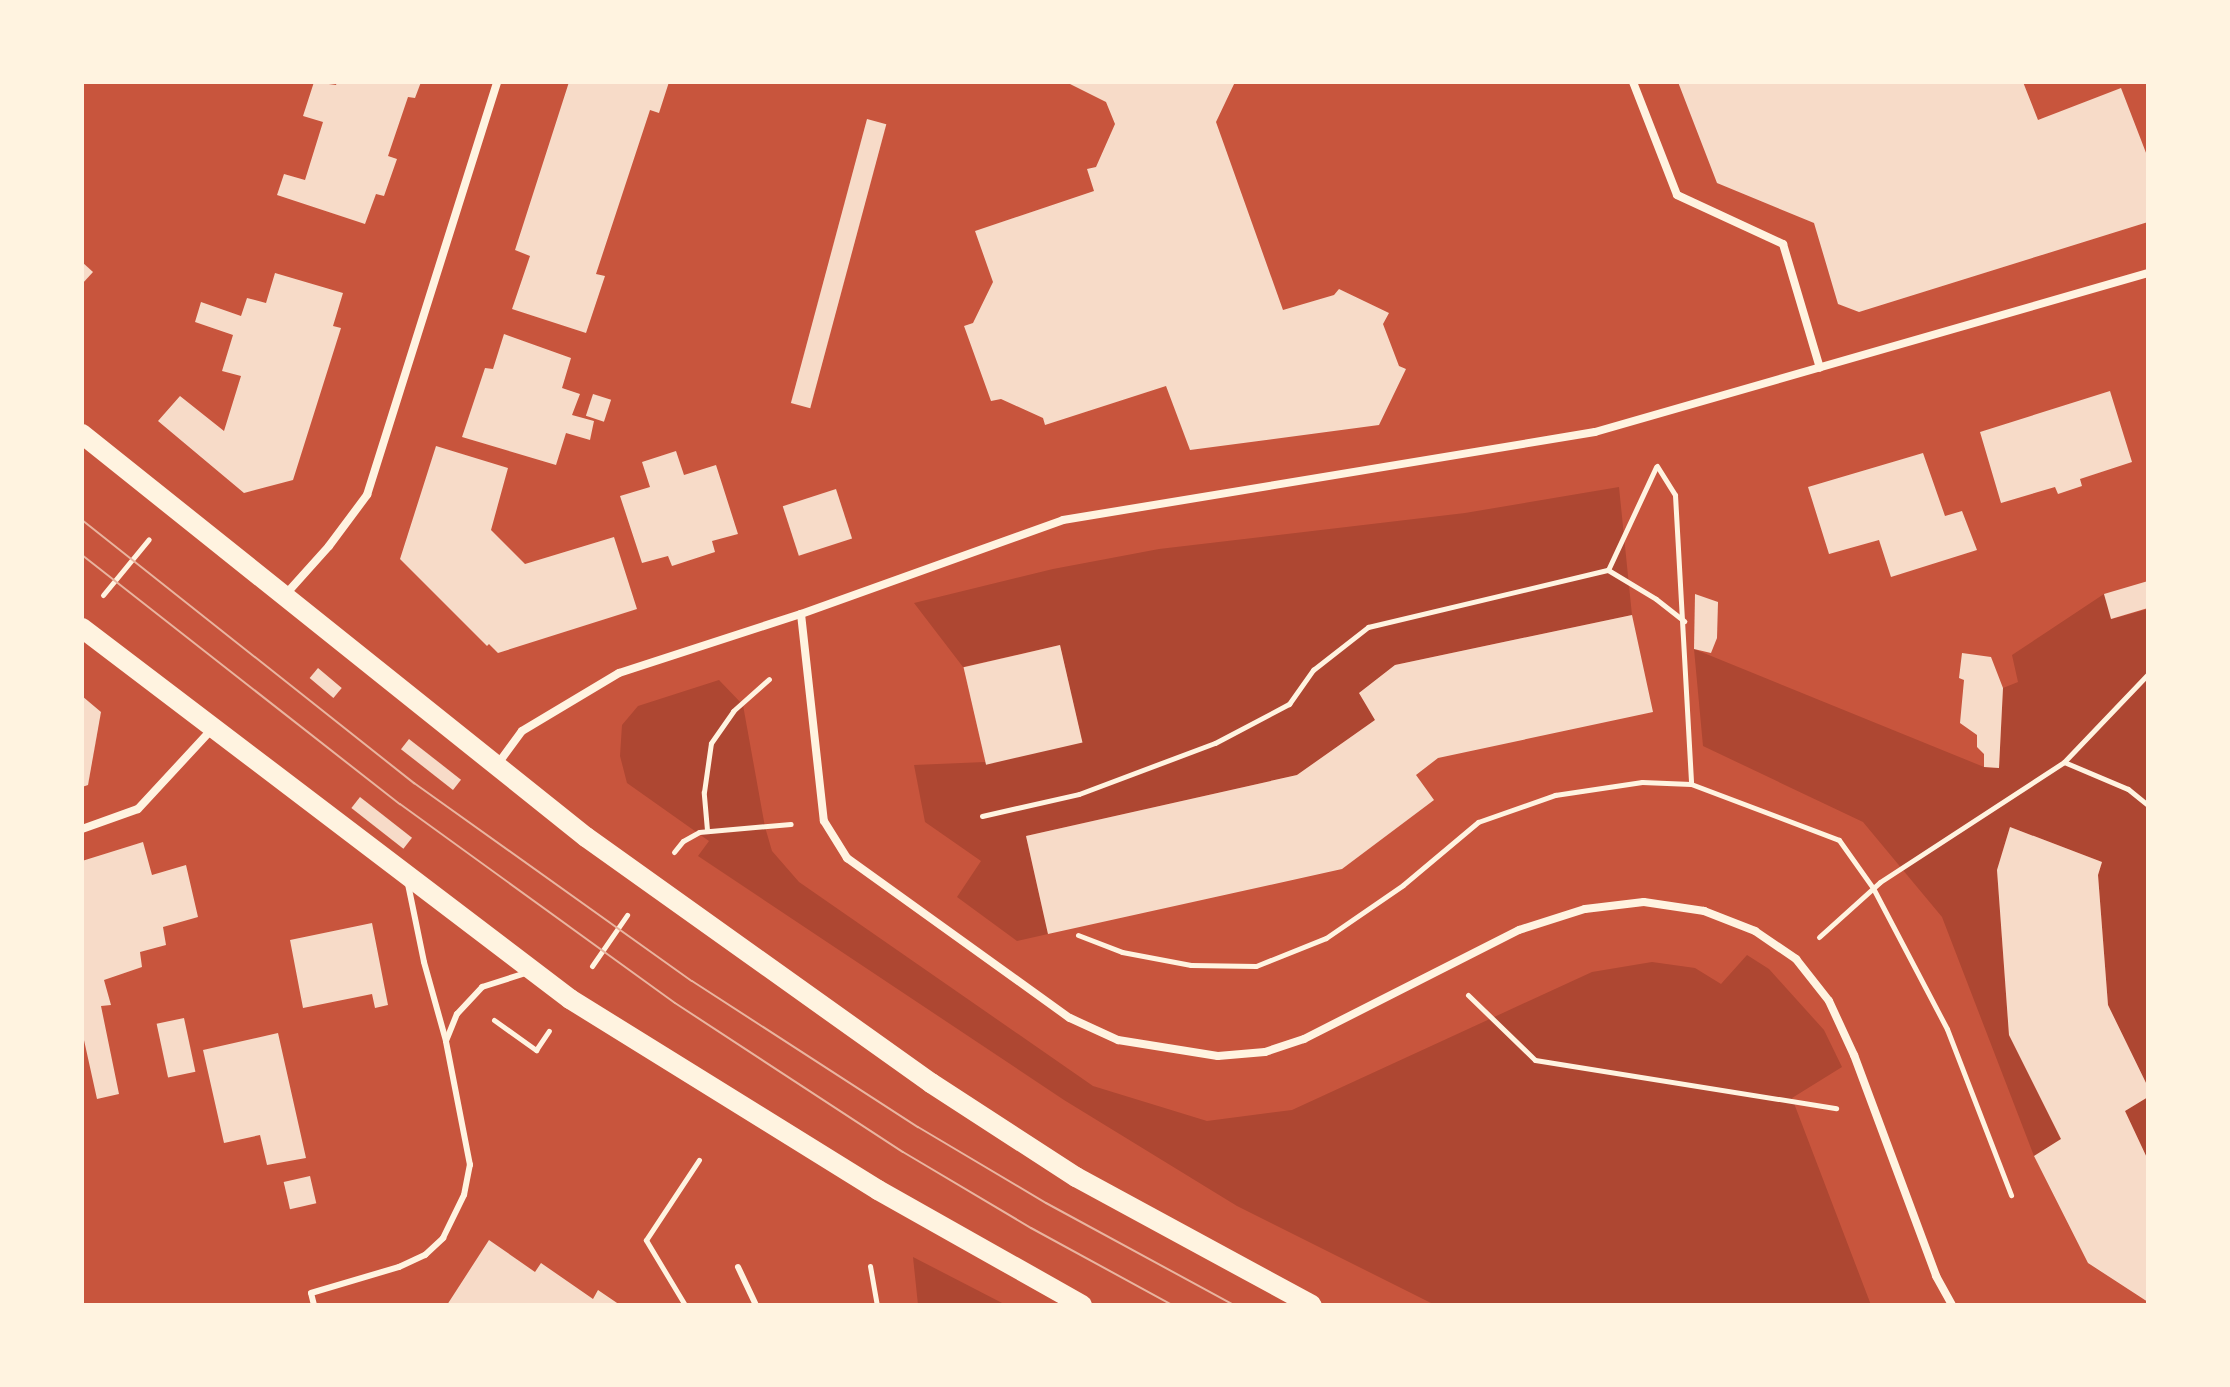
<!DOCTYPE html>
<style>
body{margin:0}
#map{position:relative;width:2230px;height:1387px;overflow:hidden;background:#c8553d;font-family:Overpass,sans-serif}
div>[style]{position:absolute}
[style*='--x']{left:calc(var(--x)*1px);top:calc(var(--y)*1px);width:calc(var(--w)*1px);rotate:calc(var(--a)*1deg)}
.green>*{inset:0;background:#ae4732}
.building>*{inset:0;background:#f7dbc8;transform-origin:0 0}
.path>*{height:5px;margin:-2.5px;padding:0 2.5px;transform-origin:2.5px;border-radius:2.5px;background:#fff3e0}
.service>*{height:6px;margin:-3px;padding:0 3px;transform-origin:3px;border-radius:3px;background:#fff3e0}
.minor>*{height:8px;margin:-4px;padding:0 4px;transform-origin:4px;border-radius:4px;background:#fff3e0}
.primary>*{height:20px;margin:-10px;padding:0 10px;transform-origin:10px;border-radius:10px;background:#fff3e0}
.tram>*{height:2px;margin:-1px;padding:0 1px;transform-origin:1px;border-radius:1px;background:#e9b49f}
span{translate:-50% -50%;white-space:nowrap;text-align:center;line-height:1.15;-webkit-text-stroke:8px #fff3e0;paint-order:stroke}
.frame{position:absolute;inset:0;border:84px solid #fff3e0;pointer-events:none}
</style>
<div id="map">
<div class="green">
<i style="clip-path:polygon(1619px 487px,1632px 615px,1395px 665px,1359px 693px,1375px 720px,1297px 775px,1026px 836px,1048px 934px,1017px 941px,957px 897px,981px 861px,925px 822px,914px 765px,985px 762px,1082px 742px,1060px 645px,963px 667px,914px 603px,1053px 569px,1159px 549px,1465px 513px)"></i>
<i style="clip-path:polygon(2104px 594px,2112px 619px,2148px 609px,2148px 1087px,2108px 1005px,2098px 875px,2102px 862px,2010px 827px,1997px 870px,2009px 1035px,2061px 1139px,2034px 1156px,1942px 917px,1863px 822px,1703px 746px,1694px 649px,1984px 767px,1999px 768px,2003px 688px,2018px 682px,2012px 655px)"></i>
<i style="clip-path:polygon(719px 680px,743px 705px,765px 827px,772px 851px,799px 882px,1093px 1086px,1207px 1121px,1292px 1110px,1592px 972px,1652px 962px,1695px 968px,1721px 984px,1747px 955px,1769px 969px,1824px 1030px,1842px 1067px,1792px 1098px,1871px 1305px,1435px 1305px,1237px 1206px,1064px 1100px,698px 856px,709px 841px,627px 783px,620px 756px,622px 725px,638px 706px)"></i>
<i style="clip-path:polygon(2148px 1097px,2148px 1160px,2125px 1111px)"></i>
<i style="clip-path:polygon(913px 1257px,1006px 1305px,918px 1305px)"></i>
</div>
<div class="building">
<i style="clip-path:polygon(314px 82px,336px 85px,337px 82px,421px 82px,415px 98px,408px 97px,388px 156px,397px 159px,384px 196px,376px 194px,365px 224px,277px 195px,284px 174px,305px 180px,323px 122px,303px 116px)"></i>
<i style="clip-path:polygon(569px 82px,669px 82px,659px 113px,650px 110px,596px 274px,605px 276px,586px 333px,512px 309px,530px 256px,515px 250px)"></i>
<i style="clip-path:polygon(1066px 82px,1235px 82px,1216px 122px,1283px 310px,1334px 295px,1339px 289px,1389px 313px,1383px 324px,1399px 366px,1406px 369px,1379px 425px,1190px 450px,1166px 386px,1045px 425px,1043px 418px,1001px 399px,991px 401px,964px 326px,973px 323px,993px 282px,975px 231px,1094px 191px,1087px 169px,1096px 167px,1115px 124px,1106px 102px)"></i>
<i style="clip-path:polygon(1678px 82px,2023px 82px,2038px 120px,2121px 88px,2148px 158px,2148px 222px,1859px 312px,1838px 304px,1814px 223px,1717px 183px)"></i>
<i style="left:867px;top:119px;width:20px;height:294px;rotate:15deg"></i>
<i style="clip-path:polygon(82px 262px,93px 272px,82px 284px)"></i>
<i style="clip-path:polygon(275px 273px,343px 293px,333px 326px,341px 328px,293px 480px,244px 493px,158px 421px,180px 396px,224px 431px,241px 376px,222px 371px,233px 335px,195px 322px,201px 302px,241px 316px,247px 298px,266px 303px)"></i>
<i style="clip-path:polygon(504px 334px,571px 358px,562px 388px,580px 394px,572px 415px,594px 421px,590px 440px,566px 433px,556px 465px,462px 437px,485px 368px,493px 369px)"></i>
<i style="clip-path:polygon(2110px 391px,2132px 462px,2080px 479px,2082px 486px,2058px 494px,2055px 487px,2001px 503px,1980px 432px)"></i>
<i style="left:593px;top:394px;width:19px;height:23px;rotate:18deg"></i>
<i style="clip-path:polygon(436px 446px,508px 468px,491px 530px,525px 564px,614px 537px,637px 609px,498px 653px,489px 644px,487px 646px,400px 559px)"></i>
<i style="clip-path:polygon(676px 451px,684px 475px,716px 465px,738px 534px,712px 541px,715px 552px,672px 566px,668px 556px,642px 563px,620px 496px,650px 487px,642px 462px)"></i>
<i style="clip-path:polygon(1923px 453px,1945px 516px,1962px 511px,1977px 550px,1891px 577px,1879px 540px,1829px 554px,1808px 487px)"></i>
<i style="left:836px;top:489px;width:52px;height:56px;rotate:72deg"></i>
<i style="clip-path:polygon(2148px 581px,2148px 608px,2111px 619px,2104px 594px)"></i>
<i style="clip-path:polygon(1695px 594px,1718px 602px,1717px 638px,1711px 653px,1694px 649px)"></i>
<i style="clip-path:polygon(1632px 615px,1653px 712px,1438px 758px,1416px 775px,1434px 800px,1342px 869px,1048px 934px,1026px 836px,1297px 775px,1375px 720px,1359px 693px,1395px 665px)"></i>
<i style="left:1060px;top:645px;width:100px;height:99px;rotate:77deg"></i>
<i style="clip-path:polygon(1962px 653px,1991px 657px,2003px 688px,1999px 768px,1984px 767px,1984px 754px,1977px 747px,1977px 735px,1960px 723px,1964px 680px,1959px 678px)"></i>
<i style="left:318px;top:668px;width:31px;height:13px;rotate:40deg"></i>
<i style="clip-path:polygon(82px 696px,101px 712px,88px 785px,82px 787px)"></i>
<i style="left:409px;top:739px;width:66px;height:13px;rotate:38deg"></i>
<i style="left:360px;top:797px;width:66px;height:14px;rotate:38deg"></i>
<i style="clip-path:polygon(2010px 827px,2102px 862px,2098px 875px,2108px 1005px,2148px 1087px,2148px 1097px,2125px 1111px,2148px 1160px,2148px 1302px,2088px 1263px,2034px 1156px,2061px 1139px,2009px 1035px,1997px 870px)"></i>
<i style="clip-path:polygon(143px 842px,152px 875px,186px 865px,198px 917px,163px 927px,166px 945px,140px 952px,142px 967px,104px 980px,111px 1005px,101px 1006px,119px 1094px,97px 1099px,82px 1031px,82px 861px)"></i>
<i style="clip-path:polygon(372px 923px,388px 1005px,375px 1008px,372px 994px,303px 1008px,290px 940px)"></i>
<i style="left:184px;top:1018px;width:55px;height:28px;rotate:78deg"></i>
<i style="clip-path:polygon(278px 1033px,306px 1158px,267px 1165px,260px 1135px,224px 1143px,203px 1050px)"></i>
<i style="left:310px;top:1176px;width:28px;height:27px;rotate:77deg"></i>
<i style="clip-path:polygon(489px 1240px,535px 1272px,541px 1263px,593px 1299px,598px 1290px,620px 1305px,447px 1305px)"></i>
</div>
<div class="path">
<i style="--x:1657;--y:466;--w:34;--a:58"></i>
<i style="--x:1675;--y:495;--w:289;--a:86.8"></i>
<i style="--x:1608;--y:570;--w:114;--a:-65"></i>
<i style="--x:103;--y:595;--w:72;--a:-50.6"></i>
<i style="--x:2064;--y:762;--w:69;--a:22.9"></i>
<i style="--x:2128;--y:789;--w:26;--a:39"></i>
<i style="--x:982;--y:816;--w:99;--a:-12.8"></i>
<i style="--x:1079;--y:794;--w:145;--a:-20.6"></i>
<i style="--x:1215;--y:743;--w:84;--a:-27.8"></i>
<i style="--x:1289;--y:704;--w:42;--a:-54.8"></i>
<i style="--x:1313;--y:670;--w:70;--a:-38"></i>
<i style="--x:1368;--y:627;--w:247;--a:-13.4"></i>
<i style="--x:1608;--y:570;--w:56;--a:31.1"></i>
<i style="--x:1656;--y:599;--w:36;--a:38"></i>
<i style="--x:707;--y:830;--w:38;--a:-95"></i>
<i style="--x:704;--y:792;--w:49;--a:-81.9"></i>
<i style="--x:711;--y:743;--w:39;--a:-55"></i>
<i style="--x:733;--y:711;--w:48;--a:-41.6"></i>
<i style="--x:674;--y:852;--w:14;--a:-51"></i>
<i style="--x:683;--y:841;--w:18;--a:-29"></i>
<i style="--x:699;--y:832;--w:92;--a:-5"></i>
<i style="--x:1078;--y:935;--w:47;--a:21.1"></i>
<i style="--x:1122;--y:952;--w:70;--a:10.7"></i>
<i style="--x:1191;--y:965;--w:65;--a:0.9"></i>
<i style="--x:1256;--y:966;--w:75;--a:-21.8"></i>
<i style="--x:1326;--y:938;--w:93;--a:-34.5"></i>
<i style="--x:1403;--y:885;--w:98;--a:-40"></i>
<i style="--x:1478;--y:822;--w:82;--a:-19.3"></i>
<i style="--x:1555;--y:795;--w:88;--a:-8.5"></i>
<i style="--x:1642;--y:782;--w:49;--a:2.3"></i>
<i style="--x:1691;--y:784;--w:158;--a:20.7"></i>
<i style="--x:1839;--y:840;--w:59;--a:54.7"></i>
<i style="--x:1873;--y:888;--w:159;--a:62.3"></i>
<i style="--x:1947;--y:1029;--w:178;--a:68.9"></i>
<i style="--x:1819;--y:937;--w:82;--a:-42"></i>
<i style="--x:1880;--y:882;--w:220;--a:-33.1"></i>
<i style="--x:2064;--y:762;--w:122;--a:-46.3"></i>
<i style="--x:592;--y:966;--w:62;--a:-55.5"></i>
<i style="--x:1468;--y:995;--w:93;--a:44.1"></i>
<i style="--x:1535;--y:1060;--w:305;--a:9.1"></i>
<i style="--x:494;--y:1020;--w:52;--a:35.5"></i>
<i style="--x:536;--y:1050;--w:23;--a:-56"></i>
<i style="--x:870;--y:1266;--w:40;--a:80"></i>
<i style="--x:685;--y:1305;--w:76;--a:-121"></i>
<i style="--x:646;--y:1240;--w:96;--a:-56.5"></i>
</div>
<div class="service">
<i style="--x:446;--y:1041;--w:29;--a:-68"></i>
<i style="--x:457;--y:1014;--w:37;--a:-47"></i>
<i style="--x:482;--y:987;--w:46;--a:-17.7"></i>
<i style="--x:738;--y:1267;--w:42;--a:64.7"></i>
<i style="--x:314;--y:1305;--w:12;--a:-104"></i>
<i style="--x:311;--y:1293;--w:92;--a:-16.5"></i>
<i style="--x:399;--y:1267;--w:29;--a:-25"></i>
<i style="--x:425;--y:1255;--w:25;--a:-43"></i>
<i style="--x:443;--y:1238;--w:48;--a:-64"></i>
<i style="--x:464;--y:1195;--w:31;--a:-79"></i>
<i style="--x:470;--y:1165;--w:126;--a:-101"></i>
<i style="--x:446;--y:1041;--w:82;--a:-105.6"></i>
<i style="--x:424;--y:962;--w:80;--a:-101.6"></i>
</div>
<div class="minor">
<i style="--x:1633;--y:82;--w:121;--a:68.7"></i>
<i style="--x:1677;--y:195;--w:117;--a:24.8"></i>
<i style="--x:1783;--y:244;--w:129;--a:73.4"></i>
<i style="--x:286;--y:594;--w:64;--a:-48.1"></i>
<i style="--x:329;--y:546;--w:64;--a:-53.3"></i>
<i style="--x:367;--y:495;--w:433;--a:-72.5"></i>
<i style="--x:801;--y:614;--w:208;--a:83.7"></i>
<i style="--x:824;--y:821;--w:44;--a:58.1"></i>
<i style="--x:847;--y:858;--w:274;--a:35.7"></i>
<i style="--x:1070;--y:1018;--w:53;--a:24.6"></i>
<i style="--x:1118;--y:1040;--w:101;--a:9.1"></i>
<i style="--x:1218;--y:1056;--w:47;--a:-4.9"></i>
<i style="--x:1265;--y:1052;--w:41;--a:-18.4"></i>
<i style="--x:1304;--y:1039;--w:241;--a:-26.9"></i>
<i style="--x:1519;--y:930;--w:69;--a:-17.7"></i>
<i style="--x:1585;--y:909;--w:59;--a:-6.8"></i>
<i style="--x:1644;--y:902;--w:61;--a:8.5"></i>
<i style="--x:1704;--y:911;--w:55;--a:21.4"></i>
<i style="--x:1755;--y:931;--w:50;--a:34.3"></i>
<i style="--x:1796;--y:959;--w:53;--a:51.8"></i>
<i style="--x:1829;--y:1001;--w:60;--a:65.2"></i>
<i style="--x:1854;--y:1055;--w:236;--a:69.6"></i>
<i style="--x:1936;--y:1276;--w:33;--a:61"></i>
<i style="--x:497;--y:765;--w:42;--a:-53.7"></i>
<i style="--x:522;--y:731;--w:113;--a:-30.9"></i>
<i style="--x:619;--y:673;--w:191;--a:-18"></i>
<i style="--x:801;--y:614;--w:278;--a:-19.7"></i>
<i style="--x:1063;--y:520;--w:539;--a:-9.39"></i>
<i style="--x:1595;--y:432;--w:575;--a:-16.04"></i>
<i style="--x:82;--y:829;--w:59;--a:-19.7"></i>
<i style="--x:138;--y:809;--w:109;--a:-47.2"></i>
</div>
<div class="primary">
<i style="--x:82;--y:434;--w:645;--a:38.65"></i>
<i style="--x:586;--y:837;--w:424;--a:35.5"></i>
<i style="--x:931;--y:1083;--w:173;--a:33"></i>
<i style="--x:1076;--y:1177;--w:268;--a:28.5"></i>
<i style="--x:82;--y:628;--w:613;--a:37.24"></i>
<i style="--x:570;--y:999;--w:362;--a:31.8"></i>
<i style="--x:878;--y:1190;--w:234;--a:29.4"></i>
</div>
<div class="tram">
<i style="--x:82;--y:520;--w:424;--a:38.4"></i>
<i style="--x:414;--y:783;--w:341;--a:35.5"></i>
<i style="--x:692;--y:981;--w:269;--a:32.9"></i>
<i style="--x:918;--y:1127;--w:149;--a:30.7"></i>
<i style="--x:1046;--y:1203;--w:214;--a:28.5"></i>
<i style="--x:82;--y:555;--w:404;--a:38.1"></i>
<i style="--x:400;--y:804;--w:339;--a:35.9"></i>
<i style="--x:675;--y:1003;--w:272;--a:33.2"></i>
<i style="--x:903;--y:1152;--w:149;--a:30.7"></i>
<i style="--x:1031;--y:1228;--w:161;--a:28.6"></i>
</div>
<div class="frame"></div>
</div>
